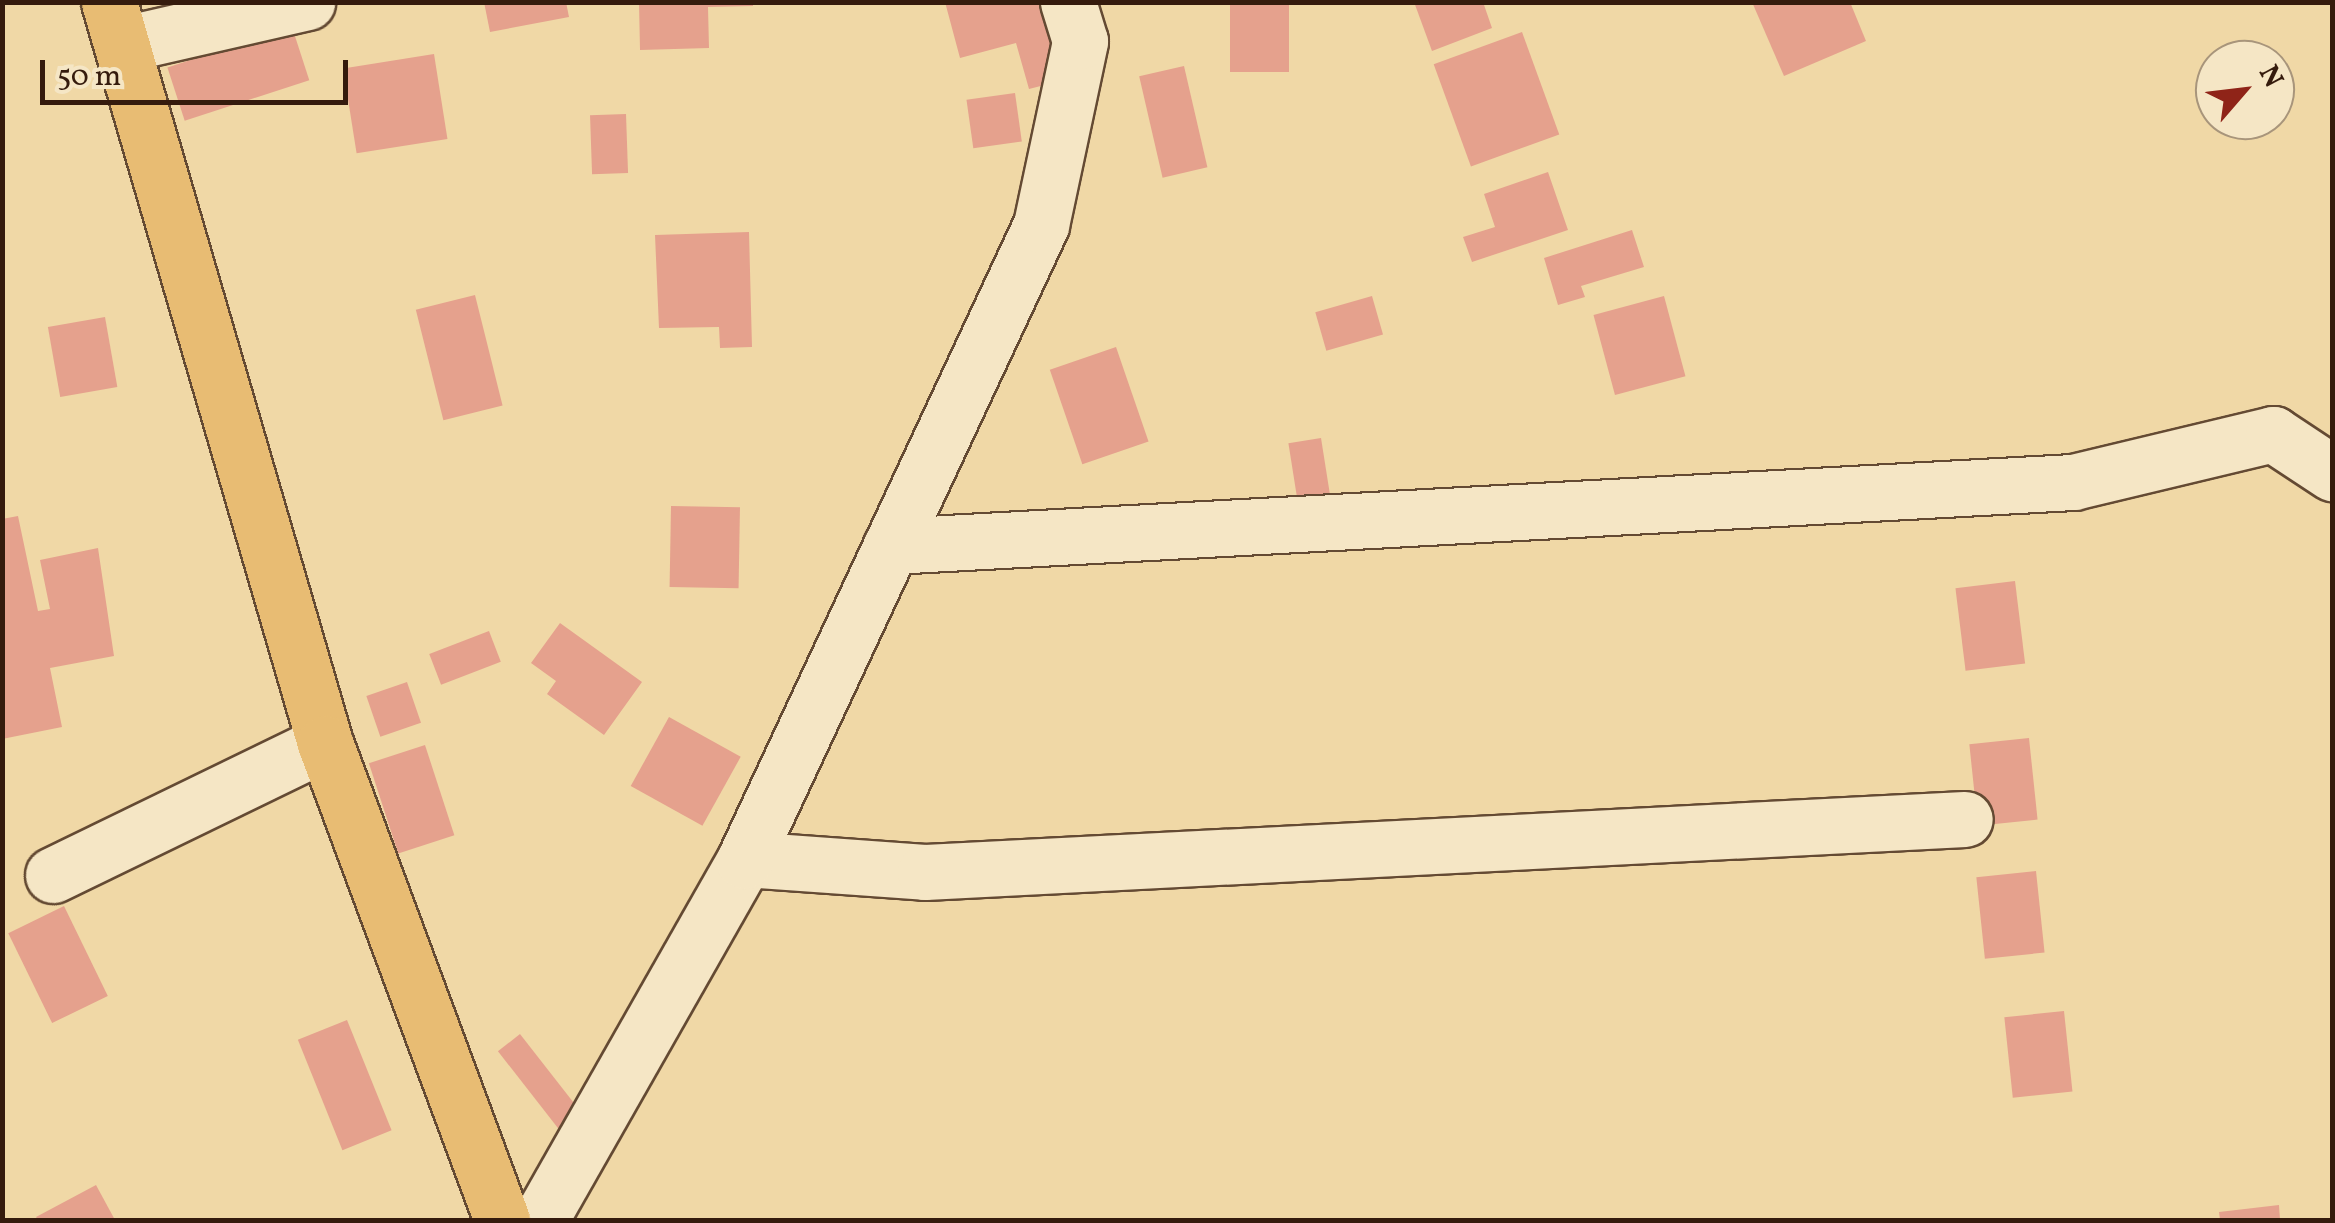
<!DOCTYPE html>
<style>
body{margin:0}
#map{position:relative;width:2335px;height:1223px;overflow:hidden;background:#f0d8a6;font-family:Vollkorn,serif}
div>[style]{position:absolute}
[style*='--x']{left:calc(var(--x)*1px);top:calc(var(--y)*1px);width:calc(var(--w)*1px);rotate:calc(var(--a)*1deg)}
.building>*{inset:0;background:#e5a18d;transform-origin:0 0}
.roads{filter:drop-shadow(2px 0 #644a33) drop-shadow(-2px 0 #644a33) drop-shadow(0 2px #644a33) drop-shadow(0 -2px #644a33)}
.minor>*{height:55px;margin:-27.5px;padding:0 27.5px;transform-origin:27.5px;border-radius:27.5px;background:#f5e6c5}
.major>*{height:55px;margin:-27.5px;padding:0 27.5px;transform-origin:27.5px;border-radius:27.5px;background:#e8bc73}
span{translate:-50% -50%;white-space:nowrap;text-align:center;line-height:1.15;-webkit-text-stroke:9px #f5e6c5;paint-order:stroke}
.frame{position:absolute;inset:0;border:5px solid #351b0d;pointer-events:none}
.north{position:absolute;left:2195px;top:40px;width:100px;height:100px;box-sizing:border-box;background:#f5e6c5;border:2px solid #a8957b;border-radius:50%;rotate:62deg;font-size:28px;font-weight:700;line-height:40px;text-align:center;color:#351b0d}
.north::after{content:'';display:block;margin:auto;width:35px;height:45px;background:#8f2418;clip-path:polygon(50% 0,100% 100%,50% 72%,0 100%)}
.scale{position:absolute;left:40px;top:60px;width:308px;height:45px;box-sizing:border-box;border:5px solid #351b0d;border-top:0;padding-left:12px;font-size:30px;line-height:35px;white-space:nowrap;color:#351b0d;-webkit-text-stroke:8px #f5e6c5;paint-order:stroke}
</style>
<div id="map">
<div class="building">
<i style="clip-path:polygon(484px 2px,566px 2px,569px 17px,490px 32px)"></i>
<i style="clip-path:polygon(639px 2px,753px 2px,753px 6px,708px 7px,709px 48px,640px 50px)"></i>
<i style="clip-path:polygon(945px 2px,1048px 2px,1068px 79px,1029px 89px,1016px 43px,960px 58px)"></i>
<i style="left:1230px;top:2px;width:59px;height:70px"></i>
<i style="clip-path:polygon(1414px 2px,1483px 2px,1492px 28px,1432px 51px)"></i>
<i style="clip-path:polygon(1752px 2px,1850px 2px,1866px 41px,1784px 76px)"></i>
<i style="left:292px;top:27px;width:56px;height:131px;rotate:72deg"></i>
<i style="left:1522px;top:32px;width:109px;height:94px;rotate:70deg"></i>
<i style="left:434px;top:54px;width:86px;height:92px;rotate:81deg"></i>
<i style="left:1184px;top:66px;width:104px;height:46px;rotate:77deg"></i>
<i style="left:1015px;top:93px;width:49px;height:49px;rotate:82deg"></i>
<i style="left:626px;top:114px;width:59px;height:36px;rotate:88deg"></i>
<i style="clip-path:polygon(1548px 172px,1568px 230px,1472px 262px,1463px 237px,1495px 227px,1484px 194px)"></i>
<i style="clip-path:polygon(1632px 230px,1644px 267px,1581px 286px,1585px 297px,1558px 305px,1544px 258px)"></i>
<i style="clip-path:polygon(749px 232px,752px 347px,720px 348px,719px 327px,659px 328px,655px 235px)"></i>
<i style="left:475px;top:295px;width:114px;height:61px;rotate:76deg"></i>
<i style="left:1372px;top:296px;width:40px;height:59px;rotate:74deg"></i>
<i style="left:1664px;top:296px;width:83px;height:73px;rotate:75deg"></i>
<i style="left:105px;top:317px;width:71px;height:58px;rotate:80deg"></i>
<i style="left:1116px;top:347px;width:100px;height:70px;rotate:71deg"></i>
<i style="left:1321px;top:438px;width:75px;height:33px;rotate:81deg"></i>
<i style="left:671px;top:506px;width:69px;height:81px;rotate:1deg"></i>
<i style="clip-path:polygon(18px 516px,38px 611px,50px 609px,40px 560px,98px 548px,114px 656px,50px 668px,62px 727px,2px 739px,2px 519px)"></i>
<i style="left:2015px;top:581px;width:83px;height:60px;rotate:83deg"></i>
<i style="clip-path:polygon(560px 623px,642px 682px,604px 735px,547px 694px,556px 681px,531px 663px)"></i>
<i style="left:489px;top:631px;width:33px;height:64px;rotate:69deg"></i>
<i style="left:407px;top:682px;width:43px;height:43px;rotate:71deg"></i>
<i style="left:669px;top:717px;width:82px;height:79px;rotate:29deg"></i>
<i style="left:2029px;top:738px;width:82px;height:60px;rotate:84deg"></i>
<i style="left:425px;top:745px;width:95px;height:59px;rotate:72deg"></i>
<i style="left:2036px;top:871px;width:82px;height:60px;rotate:84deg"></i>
<i style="left:64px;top:906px;width:100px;height:62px;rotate:64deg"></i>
<i style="left:2064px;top:1011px;width:81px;height:60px;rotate:84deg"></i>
<i style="left:347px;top:1020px;width:119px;height:53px;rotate:68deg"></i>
<i style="left:520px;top:1034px;width:98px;height:28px;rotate:52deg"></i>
<i style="clip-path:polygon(96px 1185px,115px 1220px,38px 1220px,36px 1217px)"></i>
<i style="clip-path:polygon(2279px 1205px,2280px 1220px,2220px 1220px,2219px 1212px)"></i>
</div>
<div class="roads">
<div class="minor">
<i style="--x:124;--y:44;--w:188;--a:-12.9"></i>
<i style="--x:891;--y:546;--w:1184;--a:-3.1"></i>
<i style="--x:2073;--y:482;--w:206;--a:-13.5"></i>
<i style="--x:2273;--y:434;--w:71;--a:33.5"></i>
<i style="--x:745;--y:859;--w:180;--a:4.1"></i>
<i style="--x:925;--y:872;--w:1041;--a:-2.92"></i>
<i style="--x:53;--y:875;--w:302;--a:-25.9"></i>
<i style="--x:540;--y:1220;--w:413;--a:-60.4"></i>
<i style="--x:744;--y:861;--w:702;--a:-64.97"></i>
<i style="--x:1041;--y:225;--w:188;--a:-78"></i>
<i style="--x:1080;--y:41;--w:41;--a:-107.1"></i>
</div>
<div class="major">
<i style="--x:109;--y:2;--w:772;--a:73.75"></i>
<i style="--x:325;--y:743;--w:509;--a:69.64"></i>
</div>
</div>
<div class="frame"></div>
<div class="north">N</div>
<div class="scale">50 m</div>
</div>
